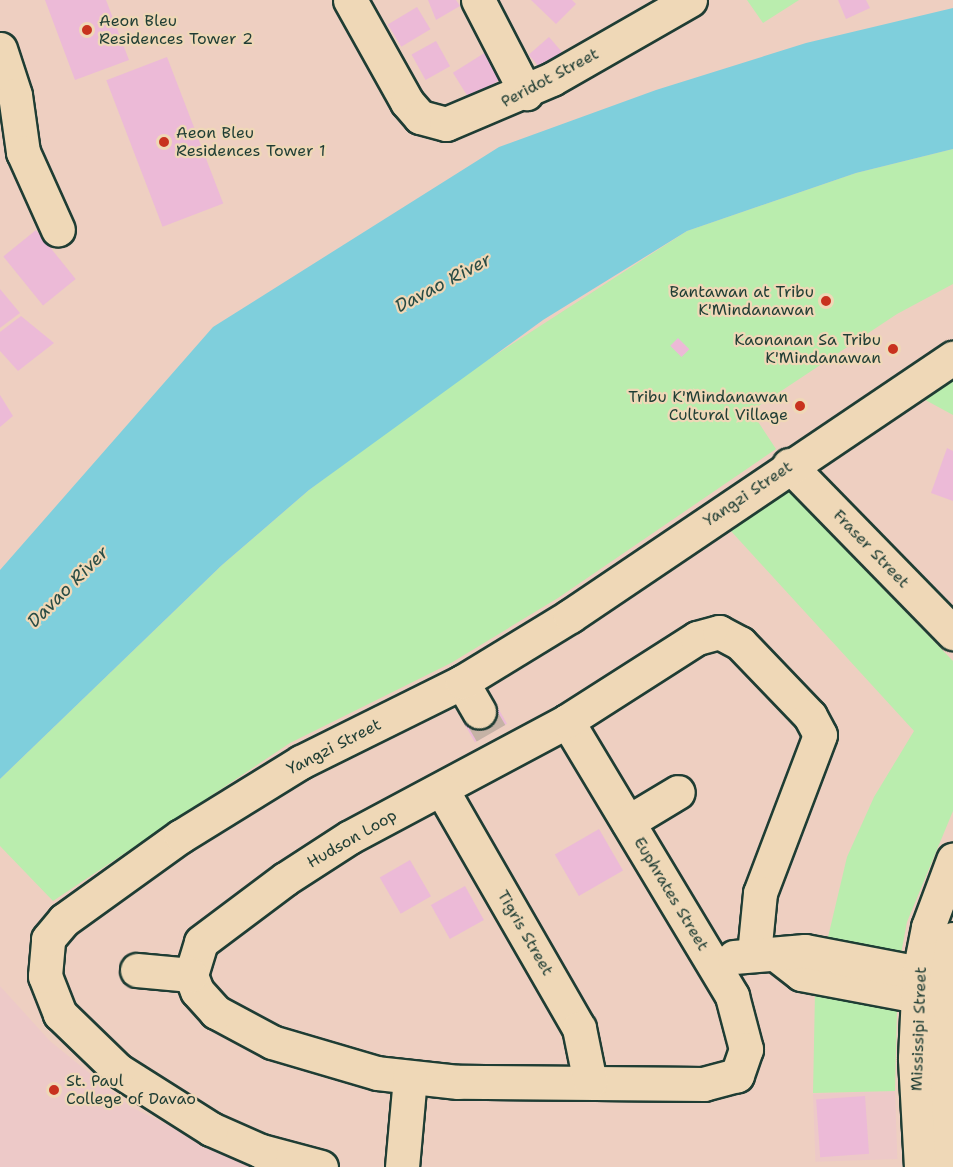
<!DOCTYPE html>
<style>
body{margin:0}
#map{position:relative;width:953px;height:1167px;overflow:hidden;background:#eecfc1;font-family:"Shantell Sans",sans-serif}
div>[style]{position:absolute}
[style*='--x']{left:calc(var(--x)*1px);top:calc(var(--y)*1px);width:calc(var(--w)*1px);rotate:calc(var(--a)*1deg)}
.built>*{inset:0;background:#edc9c8;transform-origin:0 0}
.green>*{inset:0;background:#baedae}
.water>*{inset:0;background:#7fcfdc}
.building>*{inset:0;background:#ecbad7;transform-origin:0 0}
.minor-tunnel>*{height:33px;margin-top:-16.5px;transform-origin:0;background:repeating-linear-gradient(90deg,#c5b2a5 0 33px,transparent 0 49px)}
.roads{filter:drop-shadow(2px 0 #1f3d34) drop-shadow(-2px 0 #1f3d34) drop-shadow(0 2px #1f3d34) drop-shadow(0 -2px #1f3d34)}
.minor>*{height:33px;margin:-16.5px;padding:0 16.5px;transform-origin:16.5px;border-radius:16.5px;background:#efd8b7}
.dots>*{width:16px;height:16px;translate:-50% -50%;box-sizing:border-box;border:3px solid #efd8b7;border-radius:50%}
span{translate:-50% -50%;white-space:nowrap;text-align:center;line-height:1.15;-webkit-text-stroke:4.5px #efd8b7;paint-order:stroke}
.poi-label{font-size:16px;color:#1f3d34}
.left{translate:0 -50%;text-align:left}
.right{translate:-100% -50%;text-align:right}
.street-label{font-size:16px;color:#1f3d34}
.water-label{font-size:18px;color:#294c45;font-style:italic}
</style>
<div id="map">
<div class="built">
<i style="clip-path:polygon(0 986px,50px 1041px,131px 1107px,255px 1167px,0 1167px)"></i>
<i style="left:895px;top:1091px;width:68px;height:82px;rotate:88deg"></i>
</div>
<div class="green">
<i style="clip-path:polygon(747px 0,799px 0,763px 23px)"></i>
<i style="clip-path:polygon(953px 149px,953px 284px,897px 314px,751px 411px,776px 449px,558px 598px,451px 663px,290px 743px,53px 901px,0 846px,0 779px,222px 565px,309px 490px,449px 385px,687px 231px,856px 173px)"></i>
<i style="clip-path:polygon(953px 375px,953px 415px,918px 396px)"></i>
<i style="clip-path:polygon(788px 491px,953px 661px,953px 811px,907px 922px,898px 970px,895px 1091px,813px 1093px,815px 992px,847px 857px,874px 797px,914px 731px,730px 530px)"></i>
</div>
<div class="water">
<i style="clip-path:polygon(953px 8px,953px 149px,856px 173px,687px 231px,543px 320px,309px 490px,222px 565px,0 779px,0 570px,213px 327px,499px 147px,656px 90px,806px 43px)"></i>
</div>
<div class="building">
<i style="clip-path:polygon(45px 0,106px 0,129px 60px,75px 80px)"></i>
<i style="clip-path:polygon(428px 0,456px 0,460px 6px,436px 20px)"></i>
<i style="clip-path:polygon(531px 0,572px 0,576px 4px,556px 24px)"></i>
<i style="clip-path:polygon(838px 0,866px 0,870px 8px,846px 19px)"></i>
<i style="left:417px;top:7px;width:26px;height:34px;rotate:59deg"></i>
<i style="left:549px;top:37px;width:30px;height:27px;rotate:49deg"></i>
<i style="left:436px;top:41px;width:29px;height:28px;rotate:61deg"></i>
<i style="left:486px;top:52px;width:31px;height:39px;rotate:58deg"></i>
<i style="left:167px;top:57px;width:157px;height:65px;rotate:69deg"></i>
<i style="left:36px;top:230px;width:63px;height:42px;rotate:51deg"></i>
<i style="clip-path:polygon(0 289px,20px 313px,0 328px)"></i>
<i style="clip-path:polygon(21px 316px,54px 343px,18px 371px,0 351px,0 332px)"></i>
<i style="left:678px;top:338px;width:16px;height:11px;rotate:45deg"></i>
<i style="clip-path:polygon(0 395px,13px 416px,0 427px)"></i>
<i style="clip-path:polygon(947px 448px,953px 451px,953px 501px,931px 493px)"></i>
<i style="left:495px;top:703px;width:24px;height:37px;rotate:60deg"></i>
<i style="left:599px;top:829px;width:48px;height:51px;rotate:60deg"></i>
<i style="left:410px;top:860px;width:42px;height:35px;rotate:60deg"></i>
<i style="left:465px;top:886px;width:39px;height:39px;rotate:61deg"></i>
<i style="left:865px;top:1096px;width:58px;height:49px;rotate:86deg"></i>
</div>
<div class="minor-tunnel">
<i style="--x:479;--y:712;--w:24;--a:60"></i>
</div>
<div class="roads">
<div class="minor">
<i style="--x:350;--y:0;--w:117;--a:60.8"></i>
<i style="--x:407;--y:102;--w:20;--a:49"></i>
<i style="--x:420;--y:117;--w:27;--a:15"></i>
<i style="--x:446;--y:124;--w:115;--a:-23"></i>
<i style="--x:552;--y:79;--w:159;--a:-29.8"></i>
<i style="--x:478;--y:0;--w:105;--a:62.7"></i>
<i style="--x:0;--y:49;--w:48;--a:71.9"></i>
<i style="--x:15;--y:95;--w:58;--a:82"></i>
<i style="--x:23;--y:152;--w:85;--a:65.8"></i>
<i style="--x:789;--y:465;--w:235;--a:45.7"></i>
<i style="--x:462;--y:682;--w:34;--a:60"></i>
<i style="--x:567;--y:721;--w:321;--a:59"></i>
<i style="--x:732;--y:996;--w:55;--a:75.2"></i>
<i style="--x:746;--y:1049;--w:28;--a:109"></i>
<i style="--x:737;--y:1075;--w:34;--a:165"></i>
<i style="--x:704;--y:1084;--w:246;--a:-179.5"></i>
<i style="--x:458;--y:1082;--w:81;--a:-173.7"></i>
<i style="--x:377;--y:1073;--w:109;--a:-163.6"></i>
<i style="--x:272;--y:1042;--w:64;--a:-151.8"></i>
<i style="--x:216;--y:1012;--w:28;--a:-132"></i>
<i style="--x:197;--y:991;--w:17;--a:-111"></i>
<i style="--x:191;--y:975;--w:34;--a:-73"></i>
<i style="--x:201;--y:942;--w:105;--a:-36.9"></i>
<i style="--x:285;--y:879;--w:77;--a:-32.9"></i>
<i style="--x:350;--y:837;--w:246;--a:-28.1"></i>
<i style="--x:567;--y:721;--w:154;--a:-32.6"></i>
<i style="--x:697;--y:638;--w:23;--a:-15"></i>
<i style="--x:719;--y:632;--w:24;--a:28"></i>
<i style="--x:740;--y:643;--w:101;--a:46.2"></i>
<i style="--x:810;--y:716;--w:21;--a:62"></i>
<i style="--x:820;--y:735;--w:169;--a:110.8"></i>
<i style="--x:760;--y:893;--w:61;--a:95.6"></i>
<i style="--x:442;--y:790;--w:275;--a:60.1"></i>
<i style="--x:579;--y:1028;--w:55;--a:78.5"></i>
<i style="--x:628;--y:822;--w:58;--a:-31"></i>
<i style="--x:778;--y:956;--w:29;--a:38"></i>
<i style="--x:801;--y:974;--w:139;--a:10.7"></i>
<i style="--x:734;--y:957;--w:71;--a:-4.8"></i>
<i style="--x:805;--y:951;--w:143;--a:10.9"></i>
<i style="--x:137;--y:970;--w:54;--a:5.3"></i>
<i style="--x:321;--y:1167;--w:62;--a:-165.1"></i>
<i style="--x:261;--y:1151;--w:55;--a:-156.3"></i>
<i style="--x:211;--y:1129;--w:110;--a:-147.6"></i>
<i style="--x:118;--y:1070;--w:81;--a:-136"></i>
<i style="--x:60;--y:1014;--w:41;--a:-111.5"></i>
<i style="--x:45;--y:976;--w:37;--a:-85"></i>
<i style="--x:48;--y:939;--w:25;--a:-50"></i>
<i style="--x:64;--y:920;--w:144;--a:-35.7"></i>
<i style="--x:181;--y:836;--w:141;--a:-31.7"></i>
<i style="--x:301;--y:762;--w:180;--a:-26.4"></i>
<i style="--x:462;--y:682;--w:127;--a:-31.4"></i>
<i style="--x:570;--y:616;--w:462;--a:-34"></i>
<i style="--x:402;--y:1167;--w:89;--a:-84.9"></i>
<i style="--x:921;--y:1167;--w:109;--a:-93.2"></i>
<i style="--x:915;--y:1058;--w:85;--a:-87.3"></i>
<i style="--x:919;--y:973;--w:47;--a:-78.9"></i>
<i style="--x:928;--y:927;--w:72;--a:-69.5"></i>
<i style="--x:952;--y:1167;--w:166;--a:-93.4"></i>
<i style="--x:942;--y:1001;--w:63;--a:-79.9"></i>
</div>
</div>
<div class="dots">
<i style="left:87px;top:30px;background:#c8321e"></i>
<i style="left:164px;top:142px;background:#c8321e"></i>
<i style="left:826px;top:301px;background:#c8321e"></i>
<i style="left:893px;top:349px;background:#c8321e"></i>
<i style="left:800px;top:406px;background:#c8321e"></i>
<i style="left:54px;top:1090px;background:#c8321e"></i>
</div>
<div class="poi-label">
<span class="left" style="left:99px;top:30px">Aeon Bleu<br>Residences Tower 2</span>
<span class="left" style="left:176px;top:142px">Aeon Bleu<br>Residences Tower 1</span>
<span class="right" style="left:814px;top:301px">Bantawan at Tribu<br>K'Mindanawan</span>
<span class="right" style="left:881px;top:349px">Kaonanan Sa Tribu<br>K'Mindanawan</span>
<span class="right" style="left:788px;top:406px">Tribu K'Mindanawan<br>Cultural Village</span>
<span class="left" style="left:66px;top:1090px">St. Paul<br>College of Davao</span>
</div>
<div class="street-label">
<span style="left:550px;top:78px;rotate:-28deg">Peridot Street</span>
<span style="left:748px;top:494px;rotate:-34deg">Yangzi Street</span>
<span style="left:871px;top:549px;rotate:46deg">Fraser Street</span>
<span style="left:334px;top:747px;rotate:-27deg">Yangzi Street</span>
<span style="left:352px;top:839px;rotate:-30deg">Hudson Loop</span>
<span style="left:671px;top:894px;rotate:59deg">Euphrates Street</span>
<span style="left:525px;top:933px;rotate:60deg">Tigris Street</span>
<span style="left:919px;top:1029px;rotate:-88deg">Mississipi Street</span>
</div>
<div class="water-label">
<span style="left:443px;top:283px;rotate:-28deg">Davao River</span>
<span style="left:68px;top:587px;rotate:-45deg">Davao River</span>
</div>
</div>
